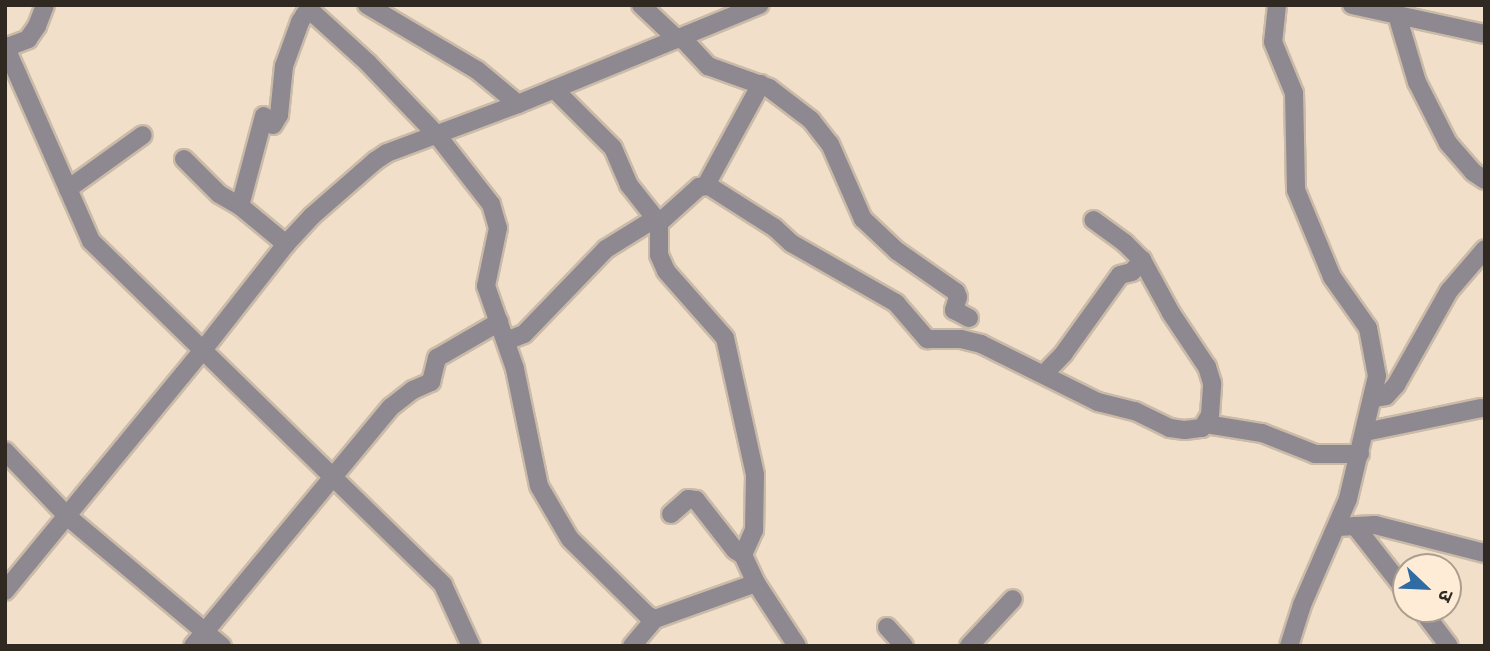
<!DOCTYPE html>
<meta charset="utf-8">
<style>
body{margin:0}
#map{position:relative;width:1490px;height:651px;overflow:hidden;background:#f1dfca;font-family:Overpass,"Noto Sans Devanagari",sans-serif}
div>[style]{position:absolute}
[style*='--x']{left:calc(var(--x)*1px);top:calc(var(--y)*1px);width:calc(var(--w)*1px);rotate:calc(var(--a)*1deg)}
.roads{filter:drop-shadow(2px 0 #cabba8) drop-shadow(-2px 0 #cabba8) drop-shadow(0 2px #cabba8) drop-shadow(0 -2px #cabba8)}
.minor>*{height:18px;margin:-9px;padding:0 9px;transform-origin:9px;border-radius:9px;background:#8e8891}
span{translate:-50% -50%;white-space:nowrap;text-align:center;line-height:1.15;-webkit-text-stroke:6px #feecd7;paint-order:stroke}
.frame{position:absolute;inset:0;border:7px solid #2f2921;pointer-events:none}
.north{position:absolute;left:1392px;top:553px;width:70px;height:70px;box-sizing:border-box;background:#feecd7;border:2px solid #ab9e8e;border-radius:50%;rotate:113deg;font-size:19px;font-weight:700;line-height:28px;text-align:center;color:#2f2921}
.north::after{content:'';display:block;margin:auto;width:24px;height:32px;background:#2f6ca3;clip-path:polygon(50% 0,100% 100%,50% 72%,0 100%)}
</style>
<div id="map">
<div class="roads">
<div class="minor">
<i style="--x:367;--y:5;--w:128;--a:30.6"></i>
<i style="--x:477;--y:70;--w:53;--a:39.7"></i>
<i style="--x:641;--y:5;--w:50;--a:43.4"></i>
<i style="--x:1277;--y:5;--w:37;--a:96"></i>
<i style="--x:1273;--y:42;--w:55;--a:67.6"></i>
<i style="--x:1294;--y:93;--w:97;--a:88.8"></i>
<i style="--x:1296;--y:190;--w:94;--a:67.5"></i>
<i style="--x:1332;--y:277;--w:62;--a:54.8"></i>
<i style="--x:1368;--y:328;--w:49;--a:79.4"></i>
<i style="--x:1377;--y:376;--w:126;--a:103.3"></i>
<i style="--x:1348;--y:499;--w:116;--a:113.5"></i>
<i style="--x:1302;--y:605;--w:43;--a:107.6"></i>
<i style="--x:1352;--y:5;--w:136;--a:12.3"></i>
<i style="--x:1397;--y:15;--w:70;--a:73.4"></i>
<i style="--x:1417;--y:82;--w:68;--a:63.1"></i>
<i style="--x:1448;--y:143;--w:38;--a:49"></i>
<i style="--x:1473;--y:172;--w:14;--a:34"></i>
<i style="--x:681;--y:37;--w:40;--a:47"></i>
<i style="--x:708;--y:66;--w:65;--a:19.8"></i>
<i style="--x:769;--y:88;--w:53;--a:37.3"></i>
<i style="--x:811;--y:120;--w:31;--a:52"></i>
<i style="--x:830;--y:144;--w:82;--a:66.3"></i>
<i style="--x:863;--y:219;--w:47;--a:43.3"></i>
<i style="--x:897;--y:251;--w:72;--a:34.8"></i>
<i style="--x:956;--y:292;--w:5;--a:68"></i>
<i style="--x:958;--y:297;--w:14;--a:107"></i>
<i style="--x:954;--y:310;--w:17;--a:28"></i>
<i style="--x:5;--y:46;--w:213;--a:66.2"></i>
<i style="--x:91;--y:241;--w:492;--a:44.3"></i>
<i style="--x:443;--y:585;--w:67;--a:65.3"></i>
<i style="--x:5;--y:48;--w:25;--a:-21"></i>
<i style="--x:28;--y:39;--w:16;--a:-55"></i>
<i style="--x:37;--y:26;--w:22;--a:-69"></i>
<i style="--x:554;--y:89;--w:83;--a:45"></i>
<i style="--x:613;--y:148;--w:40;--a:66.6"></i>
<i style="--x:629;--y:185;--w:48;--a:51.7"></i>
<i style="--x:659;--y:223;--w:32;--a:90"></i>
<i style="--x:659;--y:255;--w:17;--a:66"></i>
<i style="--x:666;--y:271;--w:89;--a:48.6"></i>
<i style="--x:725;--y:338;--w:140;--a:77.6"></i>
<i style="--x:755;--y:475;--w:55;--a:91"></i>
<i style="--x:754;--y:530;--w:27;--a:114"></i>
<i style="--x:743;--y:555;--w:31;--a:65"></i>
<i style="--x:273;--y:125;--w:12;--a:-59"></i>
<i style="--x:279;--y:115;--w:49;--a:-84.2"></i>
<i style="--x:284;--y:66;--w:47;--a:-70"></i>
<i style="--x:300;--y:22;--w:9;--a:-58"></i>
<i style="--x:305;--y:14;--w:7;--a:-16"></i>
<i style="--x:312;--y:12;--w:76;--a:42.3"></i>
<i style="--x:368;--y:63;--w:100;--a:46.2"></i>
<i style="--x:437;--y:135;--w:88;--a:52"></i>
<i style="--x:491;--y:204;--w:25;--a:74"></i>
<i style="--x:498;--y:228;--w:59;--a:101.7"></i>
<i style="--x:486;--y:286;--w:88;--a:70.7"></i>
<i style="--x:515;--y:369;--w:119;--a:78.4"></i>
<i style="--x:539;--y:486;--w:61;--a:59.7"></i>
<i style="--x:570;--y:539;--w:108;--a:44.6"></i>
<i style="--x:647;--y:615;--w:9;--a:27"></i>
<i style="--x:655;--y:619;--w:107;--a:-19.6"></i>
<i style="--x:756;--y:583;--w:75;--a:56.9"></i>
<i style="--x:184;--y:159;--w:49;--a:45"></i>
<i style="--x:219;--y:194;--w:24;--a:30"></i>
<i style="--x:240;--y:206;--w:60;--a:39.6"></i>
<i style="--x:706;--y:185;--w:115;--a:-61.4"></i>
<i style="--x:68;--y:189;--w:92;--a:-35.8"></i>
<i style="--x:240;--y:206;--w:93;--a:-75.1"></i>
<i style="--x:659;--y:223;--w:54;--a:-42"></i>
<i style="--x:699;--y:187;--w:10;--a:-6"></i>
<i style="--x:709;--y:186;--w:78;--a:32.5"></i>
<i style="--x:775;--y:228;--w:22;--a:43"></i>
<i style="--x:791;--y:243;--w:121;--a:29.7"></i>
<i style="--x:896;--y:303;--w:48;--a:49.3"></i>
<i style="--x:927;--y:339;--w:34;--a:0"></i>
<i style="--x:961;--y:339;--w:21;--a:14"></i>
<i style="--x:981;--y:344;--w:131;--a:26.4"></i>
<i style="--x:1098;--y:402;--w:38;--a:14"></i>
<i style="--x:1135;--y:411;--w:39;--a:26"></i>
<i style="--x:1170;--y:428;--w:15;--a:8"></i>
<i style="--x:1185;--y:430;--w:17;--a:-7"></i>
<i style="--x:1202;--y:428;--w:15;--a:-58"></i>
<i style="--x:1210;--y:415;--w:32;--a:-86"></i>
<i style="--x:1212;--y:383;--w:17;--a:-107"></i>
<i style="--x:1207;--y:367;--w:65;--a:-123.7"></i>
<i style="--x:1171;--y:313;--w:60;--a:-118.7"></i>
<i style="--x:1142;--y:260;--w:24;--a:-135"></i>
<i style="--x:1125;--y:243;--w:39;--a:-144"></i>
<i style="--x:506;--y:341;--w:19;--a:-21"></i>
<i style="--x:524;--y:334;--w:118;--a:-46"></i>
<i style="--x:606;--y:249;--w:59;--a:-31.8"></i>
<i style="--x:1044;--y:374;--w:29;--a:-46"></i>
<i style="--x:1064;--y:353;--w:96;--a:-54.3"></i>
<i style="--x:1120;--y:275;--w:12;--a:-14"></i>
<i style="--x:1132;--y:272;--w:16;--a:-50"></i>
<i style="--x:1374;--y:398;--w:12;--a:-9"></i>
<i style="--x:1386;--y:396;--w:15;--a:-48"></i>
<i style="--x:1396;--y:385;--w:108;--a:-60.6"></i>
<i style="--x:1449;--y:291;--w:55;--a:-49.4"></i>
<i style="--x:1206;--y:424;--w:57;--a:9.1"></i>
<i style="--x:1262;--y:433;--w:57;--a:21.6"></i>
<i style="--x:1315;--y:454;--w:45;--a:0"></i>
<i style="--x:1365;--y:432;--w:118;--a:-11.7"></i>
<i style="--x:5;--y:451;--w:91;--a:46.3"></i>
<i style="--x:68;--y:517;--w:201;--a:40"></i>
<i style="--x:671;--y:514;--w:23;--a:-41"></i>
<i style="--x:688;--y:499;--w:8;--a:7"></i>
<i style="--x:696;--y:500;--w:63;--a:52"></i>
<i style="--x:735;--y:550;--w:9;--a:32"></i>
<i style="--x:1355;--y:526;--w:83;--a:51.9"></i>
<i style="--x:1337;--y:527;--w:38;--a:-3"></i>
<i style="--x:1375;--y:525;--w:114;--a:14.3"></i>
<i style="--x:5;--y:591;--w:312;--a:-50.6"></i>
<i style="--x:203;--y:350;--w:135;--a:-51.9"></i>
<i style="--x:286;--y:244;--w:38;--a:-47"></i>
<i style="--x:312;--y:216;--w:84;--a:-41.1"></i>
<i style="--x:375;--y:161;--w:14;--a:-34"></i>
<i style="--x:387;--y:153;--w:140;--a:-20.5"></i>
<i style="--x:518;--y:104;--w:261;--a:-22.3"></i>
<i style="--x:1421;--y:609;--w:46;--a:52.9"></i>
<i style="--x:887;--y:627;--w:25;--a:48"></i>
<i style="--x:193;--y:646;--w:310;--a:-50.4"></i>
<i style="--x:391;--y:407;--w:28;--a:-38"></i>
<i style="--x:413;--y:390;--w:20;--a:-24"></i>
<i style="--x:431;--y:382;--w:25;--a:-76"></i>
<i style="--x:437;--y:358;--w:72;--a:-30.1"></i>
<i style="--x:632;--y:646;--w:35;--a:-50"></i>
<i style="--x:969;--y:646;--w:64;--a:-46.9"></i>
</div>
</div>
<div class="frame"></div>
<div class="north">उ</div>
</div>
